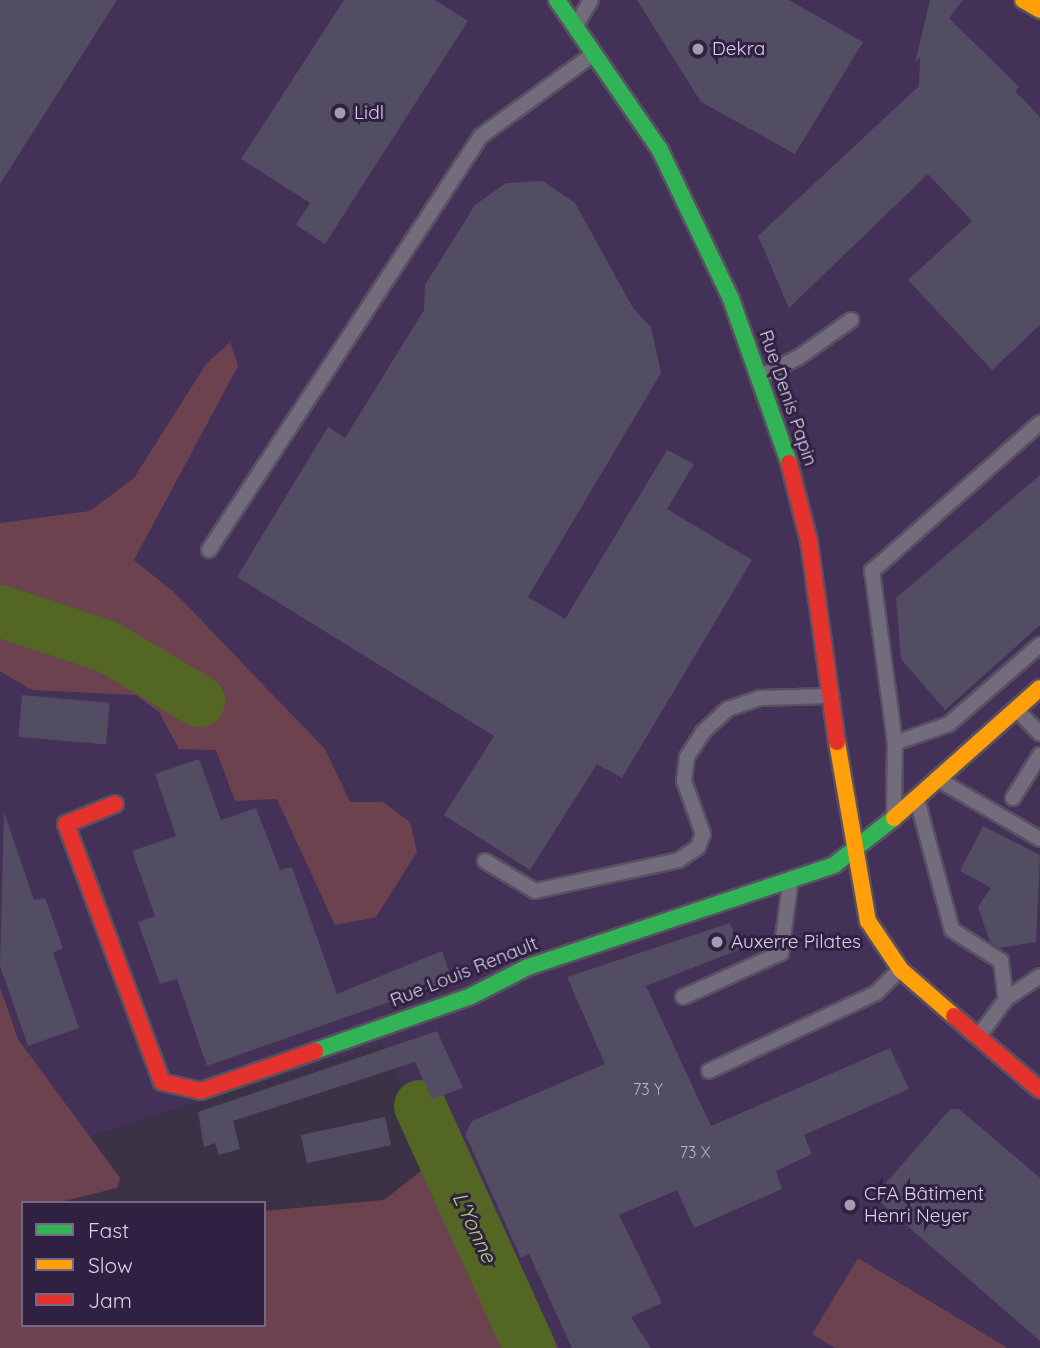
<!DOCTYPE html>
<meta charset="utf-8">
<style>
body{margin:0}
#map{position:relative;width:1040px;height:1348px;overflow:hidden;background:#3b3245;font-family:Quicksand,sans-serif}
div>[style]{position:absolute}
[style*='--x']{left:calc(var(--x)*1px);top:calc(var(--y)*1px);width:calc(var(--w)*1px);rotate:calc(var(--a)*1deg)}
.built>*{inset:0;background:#433158}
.green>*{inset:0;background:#6c424f}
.river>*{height:52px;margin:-26px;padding:0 26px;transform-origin:26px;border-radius:26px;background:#546623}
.building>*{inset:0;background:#524d62;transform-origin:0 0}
.roads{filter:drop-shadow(2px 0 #585161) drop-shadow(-2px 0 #585161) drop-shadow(0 2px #585161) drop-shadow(0 -2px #585161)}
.lane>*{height:14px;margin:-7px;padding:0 7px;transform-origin:7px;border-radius:7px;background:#736c7d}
.fast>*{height:16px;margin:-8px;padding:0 8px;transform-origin:8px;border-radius:8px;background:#30b455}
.slow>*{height:16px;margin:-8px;padding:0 8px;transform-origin:8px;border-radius:8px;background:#ff9f0a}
.jam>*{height:16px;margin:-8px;padding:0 8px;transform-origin:8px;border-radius:8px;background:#e5322d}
.dots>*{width:19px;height:19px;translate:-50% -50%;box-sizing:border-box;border:4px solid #302042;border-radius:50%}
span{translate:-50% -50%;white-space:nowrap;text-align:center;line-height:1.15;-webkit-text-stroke:6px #302042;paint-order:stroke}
.number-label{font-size:16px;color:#bab2c8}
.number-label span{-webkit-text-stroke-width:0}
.poi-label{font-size:19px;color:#dcd3ea}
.left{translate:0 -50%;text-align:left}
.street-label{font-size:19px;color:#dcd3ea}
.water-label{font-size:21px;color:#b0d16c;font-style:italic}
.legend{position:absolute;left:21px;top:1201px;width:245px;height:126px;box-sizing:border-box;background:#302042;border:2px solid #756885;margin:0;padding:9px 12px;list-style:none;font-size:21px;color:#dcd3ea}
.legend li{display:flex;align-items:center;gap:14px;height:35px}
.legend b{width:35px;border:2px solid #756885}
</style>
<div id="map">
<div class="built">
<i style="clip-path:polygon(0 0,1040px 0,1040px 1348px,523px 1348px,382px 1044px,27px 1156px,0 1034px)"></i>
</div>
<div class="green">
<i style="clip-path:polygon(230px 342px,238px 366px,134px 560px,175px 593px,325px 749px,350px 802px,383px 802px,410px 822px,417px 852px,376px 917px,335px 925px,277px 799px,235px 801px,216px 750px,179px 749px,159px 712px,136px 695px,32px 690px,0 671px,0 523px,90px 511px,134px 478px,206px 364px)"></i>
<i style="clip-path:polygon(0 987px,18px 1039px,120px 1178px,117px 1188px,56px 1203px,23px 1203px,23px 1325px,264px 1325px,264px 1211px,384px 1200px,426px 1167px,449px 1115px,558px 1348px,0 1348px)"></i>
<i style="clip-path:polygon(858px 1258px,1006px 1347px,1005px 1348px,835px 1348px,812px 1334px)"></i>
</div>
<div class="river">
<i style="--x:0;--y:611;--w:114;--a:18.4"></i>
<i style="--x:108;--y:647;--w:106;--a:30.7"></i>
<i style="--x:420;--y:1106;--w:266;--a:65.6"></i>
</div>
<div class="building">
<i style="clip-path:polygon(0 0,117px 0,0 184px)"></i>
<i style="clip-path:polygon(344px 0,435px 0,468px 21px,325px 244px,296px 225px,310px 203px,241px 159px)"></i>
<i style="clip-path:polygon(637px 0,789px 0,863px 42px,795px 154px,701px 102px)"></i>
<i style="clip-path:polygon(930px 0,963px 0,949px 18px,1019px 87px,1015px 91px,1040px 117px,1040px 325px,992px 370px,908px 280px,972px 221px,928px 174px,789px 308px,758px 236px,919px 86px,920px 57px,915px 63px)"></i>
<i style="clip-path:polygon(543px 181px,575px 203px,633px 308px,651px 327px,661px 373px,528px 597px,565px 619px,667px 450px,694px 464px,667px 509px,752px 560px,622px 778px,597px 764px,530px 870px,444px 815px,494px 736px,237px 577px,328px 427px,345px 438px,424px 310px,425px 285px,475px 205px,506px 183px)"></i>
<i style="clip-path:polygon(1040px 475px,1040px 625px,945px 710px,901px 659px,896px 598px)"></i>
<i style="left:22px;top:695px;width:88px;height:42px;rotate:5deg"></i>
<i style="clip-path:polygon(199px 759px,221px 820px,256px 808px,280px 870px,292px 867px,337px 994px,442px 951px,452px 980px,207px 1066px,177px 979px,160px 984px,138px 922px,155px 916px,132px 851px,176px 836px,155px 774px)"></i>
<i style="clip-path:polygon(4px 812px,34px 900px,45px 898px,63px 948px,53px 953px,79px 1028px,28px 1046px,0 966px)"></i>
<i style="clip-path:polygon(983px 826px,1040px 855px,1036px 942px,999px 948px,990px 942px,978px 907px,991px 888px,960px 871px)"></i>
<i style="clip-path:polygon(730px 923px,741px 949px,646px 986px,711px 1126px,890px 1048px,909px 1089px,804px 1135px,812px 1154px,776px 1171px,782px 1189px,694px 1228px,677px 1190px,619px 1215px,662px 1303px,631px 1317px,651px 1348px,572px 1348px,529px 1254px,521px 1258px,465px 1134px,472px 1121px,605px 1064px,567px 977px)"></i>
<i style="clip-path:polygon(437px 1031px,463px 1088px,432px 1099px,415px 1062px,233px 1121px,240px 1149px,219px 1155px,215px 1143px,204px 1147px,198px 1112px)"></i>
<i style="clip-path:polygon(950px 1109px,959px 1109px,1040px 1178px,1040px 1341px,874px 1197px)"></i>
<i style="left:385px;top:1117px;width:29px;height:86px;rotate:78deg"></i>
</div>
<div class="roads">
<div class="lane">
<i style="--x:577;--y:24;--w:28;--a:-60"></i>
<i style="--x:761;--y:376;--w:42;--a:-26.6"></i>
<i style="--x:799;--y:357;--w:64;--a:-35.4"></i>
<i style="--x:209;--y:550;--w:495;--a:-56.7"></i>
<i style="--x:481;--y:136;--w:137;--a:-36.1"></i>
<i style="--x:1017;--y:710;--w:33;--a:46"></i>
<i style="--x:895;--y:743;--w:57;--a:-19.4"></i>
<i style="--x:949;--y:724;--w:121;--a:-41"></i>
<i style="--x:939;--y:780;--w:117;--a:30.3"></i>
<i style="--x:1013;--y:798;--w:51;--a:-57.9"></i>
<i style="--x:918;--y:803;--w:131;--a:75"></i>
<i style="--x:952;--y:930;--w:58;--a:32.3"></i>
<i style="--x:1001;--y:961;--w:38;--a:83"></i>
<i style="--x:1006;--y:999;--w:46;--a:126.1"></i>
<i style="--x:894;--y:811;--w:68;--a:-89.2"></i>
<i style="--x:895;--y:743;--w:174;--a:-97.6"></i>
<i style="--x:872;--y:571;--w:224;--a:-41.4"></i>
<i style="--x:485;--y:861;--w:58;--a:31"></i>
<i style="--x:535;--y:891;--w:147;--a:-12.1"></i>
<i style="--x:679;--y:860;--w:23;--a:-34"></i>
<i style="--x:698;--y:847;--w:14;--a:-69"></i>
<i style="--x:703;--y:834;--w:56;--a:-109.7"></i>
<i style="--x:684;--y:781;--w:24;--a:-83"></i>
<i style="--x:687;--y:757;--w:30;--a:-57"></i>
<i style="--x:703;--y:732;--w:34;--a:-43"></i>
<i style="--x:728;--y:709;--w:34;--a:-19"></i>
<i style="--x:760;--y:698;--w:68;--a:-1.7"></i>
<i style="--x:683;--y:997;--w:107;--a:-24.2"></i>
<i style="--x:781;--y:953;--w:69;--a:-82.5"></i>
<i style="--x:1006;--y:999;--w:41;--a:-34.1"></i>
<i style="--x:709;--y:1071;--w:184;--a:-25"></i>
<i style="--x:876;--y:993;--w:32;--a:-44"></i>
</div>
<div class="fast">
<i style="--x:557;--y:0;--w:182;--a:55.5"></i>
<i style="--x:660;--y:150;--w:165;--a:64.5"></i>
<i style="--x:731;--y:299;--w:174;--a:70.5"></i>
<i style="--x:315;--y:1051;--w:165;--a:-19.4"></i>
<i style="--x:471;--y:996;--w:64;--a:-27"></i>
<i style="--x:528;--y:967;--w:323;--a:-18.4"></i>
<i style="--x:834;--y:865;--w:76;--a:-38.1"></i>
</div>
<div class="slow">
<i style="--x:1023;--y:0;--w:20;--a:30"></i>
<i style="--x:837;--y:742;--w:182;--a:80.2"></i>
<i style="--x:868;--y:921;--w:59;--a:56"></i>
<i style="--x:901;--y:970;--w:70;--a:41"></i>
<i style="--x:894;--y:818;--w:195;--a:-41.7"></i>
</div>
<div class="jam">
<i style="--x:789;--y:463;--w:81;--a:75.6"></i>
<i style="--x:809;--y:541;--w:203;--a:82.1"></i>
<i style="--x:115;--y:804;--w:53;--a:157.8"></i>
<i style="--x:66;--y:824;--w:275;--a:69.6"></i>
<i style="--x:162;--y:1082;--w:40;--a:13"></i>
<i style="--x:201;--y:1091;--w:121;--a:-19.3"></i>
<i style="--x:954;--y:1016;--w:113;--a:40.7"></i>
</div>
</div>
<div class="dots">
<i style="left:698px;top:49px;background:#a49bb0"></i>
<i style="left:340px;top:113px;background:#a49bb0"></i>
<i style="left:717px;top:942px;background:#a49bb0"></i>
<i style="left:850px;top:1205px;background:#a49bb0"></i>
</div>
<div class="number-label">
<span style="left:648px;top:1089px">73 Y</span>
<span style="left:695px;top:1152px">73 X</span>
</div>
<div class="poi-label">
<span class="left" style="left:712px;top:49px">Dekra</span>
<span class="left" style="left:354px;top:113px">Lidl</span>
<span class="left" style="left:731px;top:942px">Auxerre Pilates</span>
<span class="left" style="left:864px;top:1205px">CFA Bâtiment<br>Henri Neyer</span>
</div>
<div class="street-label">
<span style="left:788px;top:398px;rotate:71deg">Rue Denis Papin</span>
<span style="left:464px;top:972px;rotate:-22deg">Rue Louis Renault</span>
</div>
<div class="water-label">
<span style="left:475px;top:1227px;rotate:65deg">L'Yonne</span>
</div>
<ul class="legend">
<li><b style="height:9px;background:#30b455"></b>Fast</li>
<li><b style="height:9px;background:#ff9f0a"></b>Slow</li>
<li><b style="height:9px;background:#e5322d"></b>Jam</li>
</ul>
</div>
